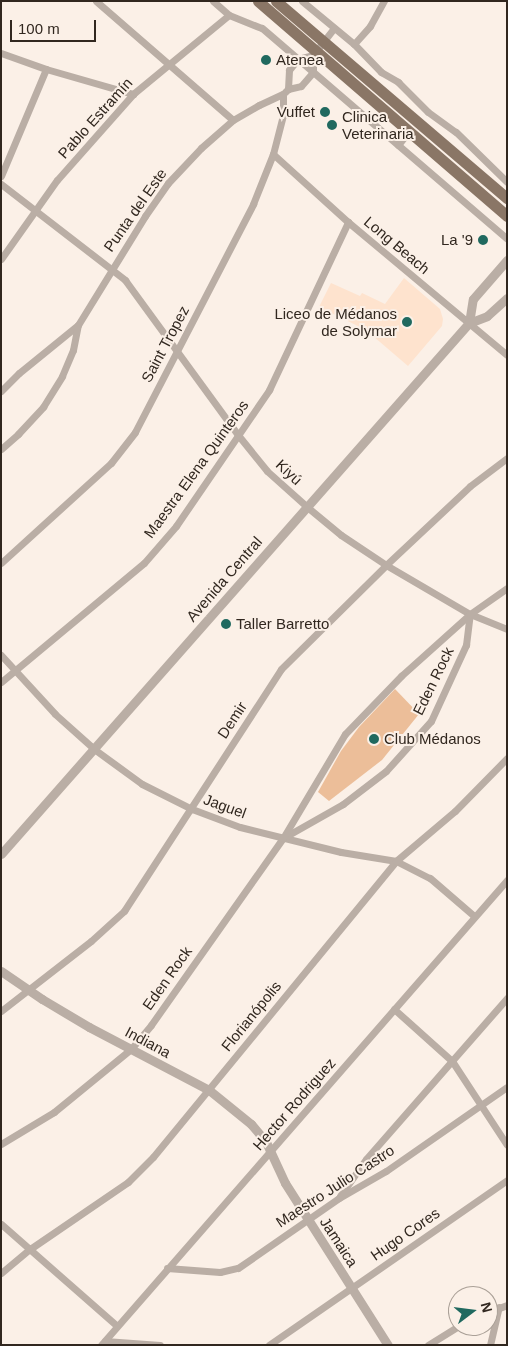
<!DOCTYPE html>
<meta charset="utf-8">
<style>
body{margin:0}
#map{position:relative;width:508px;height:1346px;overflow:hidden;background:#fbf0e7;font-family:Helvetica,sans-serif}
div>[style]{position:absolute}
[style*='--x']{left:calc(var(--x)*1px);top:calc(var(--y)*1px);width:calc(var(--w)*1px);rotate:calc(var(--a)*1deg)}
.built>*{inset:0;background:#fee3ce}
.green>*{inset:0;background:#ecbe99}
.minor>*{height:7px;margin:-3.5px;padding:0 3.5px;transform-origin:3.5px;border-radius:3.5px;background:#baaea5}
.tertiary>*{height:9px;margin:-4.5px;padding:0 4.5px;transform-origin:4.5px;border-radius:4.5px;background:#baaea5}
.primary>*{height:11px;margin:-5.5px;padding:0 5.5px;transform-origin:5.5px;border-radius:5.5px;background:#8a7666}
.dots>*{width:14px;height:14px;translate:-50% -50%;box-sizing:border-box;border:2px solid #fbf0e7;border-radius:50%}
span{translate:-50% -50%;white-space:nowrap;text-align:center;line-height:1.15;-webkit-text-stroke:4px #fbf0e7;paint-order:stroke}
.poi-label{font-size:15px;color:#31271f}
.left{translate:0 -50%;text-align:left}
.right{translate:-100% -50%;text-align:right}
.street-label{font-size:15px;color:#31271f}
.frame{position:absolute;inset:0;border:2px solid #31271f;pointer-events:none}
.north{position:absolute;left:448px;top:1286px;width:50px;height:50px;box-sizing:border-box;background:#fbf0e7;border:1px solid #aaa097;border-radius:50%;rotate:75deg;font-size:14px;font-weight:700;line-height:20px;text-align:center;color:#31271f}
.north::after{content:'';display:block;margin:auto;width:18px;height:22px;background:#20695f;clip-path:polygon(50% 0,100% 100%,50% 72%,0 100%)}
.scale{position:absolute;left:10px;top:20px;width:86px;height:22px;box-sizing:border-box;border:2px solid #31271f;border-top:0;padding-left:6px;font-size:15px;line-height:18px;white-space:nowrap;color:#31271f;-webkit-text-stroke:4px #fbf0e7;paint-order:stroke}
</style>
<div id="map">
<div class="built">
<i style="clip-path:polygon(404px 278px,440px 309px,443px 319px,442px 326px,408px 366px,366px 330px,319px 307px,331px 283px,360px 296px,362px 293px,385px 304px)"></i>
</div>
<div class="green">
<i style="clip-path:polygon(395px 689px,419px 714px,382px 760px,329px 801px,318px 792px,341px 751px,359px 727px)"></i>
</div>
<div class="minor">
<i style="--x:96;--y:1;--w:181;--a:41"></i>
<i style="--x:213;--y:1;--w:21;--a:41"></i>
<i style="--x:229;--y:15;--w:35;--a:22"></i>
<i style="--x:262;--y:28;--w:323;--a:40.7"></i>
<i style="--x:302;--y:1;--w:67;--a:39.6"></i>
<i style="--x:354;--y:44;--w:39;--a:46"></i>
<i style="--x:381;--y:72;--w:20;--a:30"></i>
<i style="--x:398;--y:82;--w:42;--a:45"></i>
<i style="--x:428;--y:112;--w:34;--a:36"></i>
<i style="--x:456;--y:132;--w:71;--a:44.4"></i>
<i style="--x:354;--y:44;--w:24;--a:-48"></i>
<i style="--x:370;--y:26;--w:29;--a:-61"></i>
<i style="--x:1;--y:53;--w:48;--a:19.6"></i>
<i style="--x:46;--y:69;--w:91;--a:16"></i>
<i style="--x:288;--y:89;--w:13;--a:-13"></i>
<i style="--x:301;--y:86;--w:18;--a:-49"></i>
<i style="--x:313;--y:72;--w:17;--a:-90"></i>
<i style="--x:313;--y:55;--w:34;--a:-52"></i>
<i style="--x:285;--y:92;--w:4;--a:-45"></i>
<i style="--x:288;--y:89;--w:19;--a:-87"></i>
<i style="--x:289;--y:70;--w:14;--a:-51"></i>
<i style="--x:298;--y:59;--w:16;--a:-15"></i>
<i style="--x:398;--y:145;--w:18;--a:-52"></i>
<i style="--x:273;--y:154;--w:101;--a:42.2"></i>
<i style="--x:348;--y:222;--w:207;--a:39.9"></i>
<i style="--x:1;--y:176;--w:116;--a:-67.2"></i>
<i style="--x:1;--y:184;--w:157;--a:37.7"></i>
<i style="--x:125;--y:280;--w:192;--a:53.9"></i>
<i style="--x:238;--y:435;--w:46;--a:51.1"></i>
<i style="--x:267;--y:471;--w:52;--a:41.9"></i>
<i style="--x:306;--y:506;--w:45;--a:39.6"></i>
<i style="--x:341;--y:535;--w:54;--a:33.7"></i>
<i style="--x:386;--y:565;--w:97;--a:30.3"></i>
<i style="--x:470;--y:614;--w:40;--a:22"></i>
<i style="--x:1;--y:259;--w:97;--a:-54.7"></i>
<i style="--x:57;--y:180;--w:115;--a:-48.5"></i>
<i style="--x:133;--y:94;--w:124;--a:-39.5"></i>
<i style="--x:1;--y:391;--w:25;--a:-45"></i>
<i style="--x:19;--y:373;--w:76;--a:-39.1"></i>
<i style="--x:78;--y:325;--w:128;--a:-58.4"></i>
<i style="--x:145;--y:216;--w:40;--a:-55.1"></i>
<i style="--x:168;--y:183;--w:48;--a:-46.7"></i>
<i style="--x:201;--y:148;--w:43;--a:-41.2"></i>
<i style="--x:233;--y:120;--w:30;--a:-30"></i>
<i style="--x:259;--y:105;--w:26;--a:-25"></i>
<i style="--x:1;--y:449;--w:23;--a:-41"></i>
<i style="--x:18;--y:434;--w:37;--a:-47"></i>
<i style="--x:43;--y:407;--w:36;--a:-58"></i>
<i style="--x:62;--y:376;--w:28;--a:-67"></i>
<i style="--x:73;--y:350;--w:25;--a:-79"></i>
<i style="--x:1;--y:563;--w:149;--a:-42.3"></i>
<i style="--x:111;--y:463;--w:39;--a:-52"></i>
<i style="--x:135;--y:432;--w:257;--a:-62.6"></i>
<i style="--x:253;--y:204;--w:54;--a:-68.2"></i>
<i style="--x:273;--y:154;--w:40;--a:-75.6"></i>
<i style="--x:283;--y:115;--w:21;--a:-90"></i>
<i style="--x:1;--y:655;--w:80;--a:47.5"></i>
<i style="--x:55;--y:714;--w:52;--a:41.9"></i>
<i style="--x:94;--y:749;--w:59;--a:36.1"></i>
<i style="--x:142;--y:784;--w:56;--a:26.6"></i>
<i style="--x:192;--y:809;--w:51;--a:20.6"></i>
<i style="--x:240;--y:827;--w:104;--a:13.9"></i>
<i style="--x:341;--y:852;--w:56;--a:9.3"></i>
<i style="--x:396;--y:861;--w:38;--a:27"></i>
<i style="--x:430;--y:878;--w:58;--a:40.8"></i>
<i style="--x:1;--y:682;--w:186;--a:-39.8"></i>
<i style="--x:144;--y:563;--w:49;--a:-49.1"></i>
<i style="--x:176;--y:526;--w:165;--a:-55.6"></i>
<i style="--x:269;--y:390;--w:186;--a:-64.8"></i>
<i style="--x:283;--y:838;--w:69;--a:-29.5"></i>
<i style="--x:343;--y:804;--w:54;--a:-37.5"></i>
<i style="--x:386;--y:771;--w:67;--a:-48"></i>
<i style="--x:431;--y:721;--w:84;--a:-65.3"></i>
<i style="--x:466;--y:645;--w:31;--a:-83"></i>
<i style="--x:394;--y:1009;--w:78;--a:41.9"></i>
<i style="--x:452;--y:1061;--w:100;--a:56.8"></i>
<i style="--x:1;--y:1011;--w:114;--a:-37.9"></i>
<i style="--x:91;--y:941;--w:45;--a:-42.3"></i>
<i style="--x:124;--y:911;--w:288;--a:-57"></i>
<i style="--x:281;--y:669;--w:148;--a:-44.7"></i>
<i style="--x:386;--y:565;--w:115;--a:-43.2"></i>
<i style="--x:470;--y:486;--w:46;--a:-37.1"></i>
<i style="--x:1;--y:1144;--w:62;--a:-31.1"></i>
<i style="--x:54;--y:1112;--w:99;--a:-39.3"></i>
<i style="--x:131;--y:1049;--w:31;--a:-50"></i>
<i style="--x:151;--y:1025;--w:229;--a:-54.8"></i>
<i style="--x:283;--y:838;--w:121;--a:-59.2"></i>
<i style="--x:345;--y:734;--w:81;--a:-46"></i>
<i style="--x:401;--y:676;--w:93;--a:-41.9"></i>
<i style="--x:470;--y:614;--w:45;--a:-35.1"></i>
<i style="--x:340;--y:1196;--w:45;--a:-54.9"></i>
<i style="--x:366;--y:1159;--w:214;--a:-48.8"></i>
<i style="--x:1;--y:1224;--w:154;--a:41.3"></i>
<i style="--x:167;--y:1268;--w:53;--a:4.3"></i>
<i style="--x:220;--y:1272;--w:18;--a:-13"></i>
<i style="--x:238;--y:1268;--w:123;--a:-34.7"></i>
<i style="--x:339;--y:1198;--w:54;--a:-29.9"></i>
<i style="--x:386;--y:1171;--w:147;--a:-34.8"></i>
<i style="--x:1;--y:1273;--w:38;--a:-40"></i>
<i style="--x:30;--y:1249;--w:119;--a:-34.4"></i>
<i style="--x:128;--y:1182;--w:35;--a:-45"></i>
<i style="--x:153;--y:1157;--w:383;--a:-50.6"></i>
<i style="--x:396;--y:861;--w:77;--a:-40.3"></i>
<i style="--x:455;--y:811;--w:74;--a:-45.5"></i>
<i style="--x:488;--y:1312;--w:20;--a:-20"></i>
<i style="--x:105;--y:1341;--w:55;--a:4.2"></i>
<i style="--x:101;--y:1345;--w:617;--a:-48.88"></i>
<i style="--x:269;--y:1345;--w:290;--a:-34.7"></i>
<i style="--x:428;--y:1345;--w:36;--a:-32"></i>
<i style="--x:490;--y:1345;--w:39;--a:-77"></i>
</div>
<div class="tertiary">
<i style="--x:469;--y:323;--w:24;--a:-81"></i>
<i style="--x:473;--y:299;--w:52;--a:-48.9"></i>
<i style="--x:1;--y:854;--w:708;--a:-48.61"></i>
<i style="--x:469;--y:323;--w:19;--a:-21"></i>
<i style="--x:487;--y:316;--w:27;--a:-42"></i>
<i style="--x:1;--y:971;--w:50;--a:34.3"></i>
<i style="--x:42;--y:999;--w:55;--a:30.8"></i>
<i style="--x:89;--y:1027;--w:136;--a:27.7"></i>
<i style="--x:209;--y:1090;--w:54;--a:39"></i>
<i style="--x:251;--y:1124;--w:23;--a:50"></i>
<i style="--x:266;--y:1142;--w:45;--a:65.1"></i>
<i style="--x:285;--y:1183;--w:192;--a:57.6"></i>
</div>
<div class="primary">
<i style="--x:258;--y:1;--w:329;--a:40.8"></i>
<i style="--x:276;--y:1;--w:304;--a:40.5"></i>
</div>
<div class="dots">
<i style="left:266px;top:60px;background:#20695f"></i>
<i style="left:325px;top:112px;background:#20695f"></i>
<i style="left:332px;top:125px;background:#20695f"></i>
<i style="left:483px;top:240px;background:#20695f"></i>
<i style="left:407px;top:322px;background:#20695f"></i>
<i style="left:226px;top:624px;background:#20695f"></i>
<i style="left:374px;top:739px;background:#20695f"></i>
</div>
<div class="poi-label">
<span class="left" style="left:276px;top:60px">Atenea</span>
<span class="right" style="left:315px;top:112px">Vuffet</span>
<span class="left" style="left:342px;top:125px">Clinica<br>Veterinaria</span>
<span class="right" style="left:473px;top:240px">La '9</span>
<span class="right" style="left:397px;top:322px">Liceo de Médanos<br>de Solymar</span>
<span class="left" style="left:236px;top:624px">Taller Barretto</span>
<span class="left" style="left:384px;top:739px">Club Médanos</span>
</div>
<div class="street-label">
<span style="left:95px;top:118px;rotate:-48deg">Pablo Estramín</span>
<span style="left:135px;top:210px;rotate:-55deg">Punta del Este</span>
<span style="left:397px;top:245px;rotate:40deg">Long Beach</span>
<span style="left:165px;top:344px;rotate:-62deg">Saint Tropez</span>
<span style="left:196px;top:469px;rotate:-54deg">Maestra Elena Quinteros</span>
<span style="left:289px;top:472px;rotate:43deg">Kiyú</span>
<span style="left:224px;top:579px;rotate:-49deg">Avenida Central</span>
<span style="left:433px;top:681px;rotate:-64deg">Eden Rock</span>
<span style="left:232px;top:720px;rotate:-57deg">Demir</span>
<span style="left:225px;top:806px;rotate:20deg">Jaguel</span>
<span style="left:167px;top:978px;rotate:-55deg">Eden Rock</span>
<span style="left:251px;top:1016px;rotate:-51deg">Florianópolis</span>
<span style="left:148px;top:1042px;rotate:28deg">Indiana</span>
<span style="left:294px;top:1104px;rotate:-49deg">Hector Rodriguez</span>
<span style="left:335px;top:1186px;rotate:-33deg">Maestro Julio Castro</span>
<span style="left:405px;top:1234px;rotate:-35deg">Hugo Cores</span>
<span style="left:339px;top:1242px;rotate:57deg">Jamaica</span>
</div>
<div class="frame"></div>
<div class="north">N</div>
<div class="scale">100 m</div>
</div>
